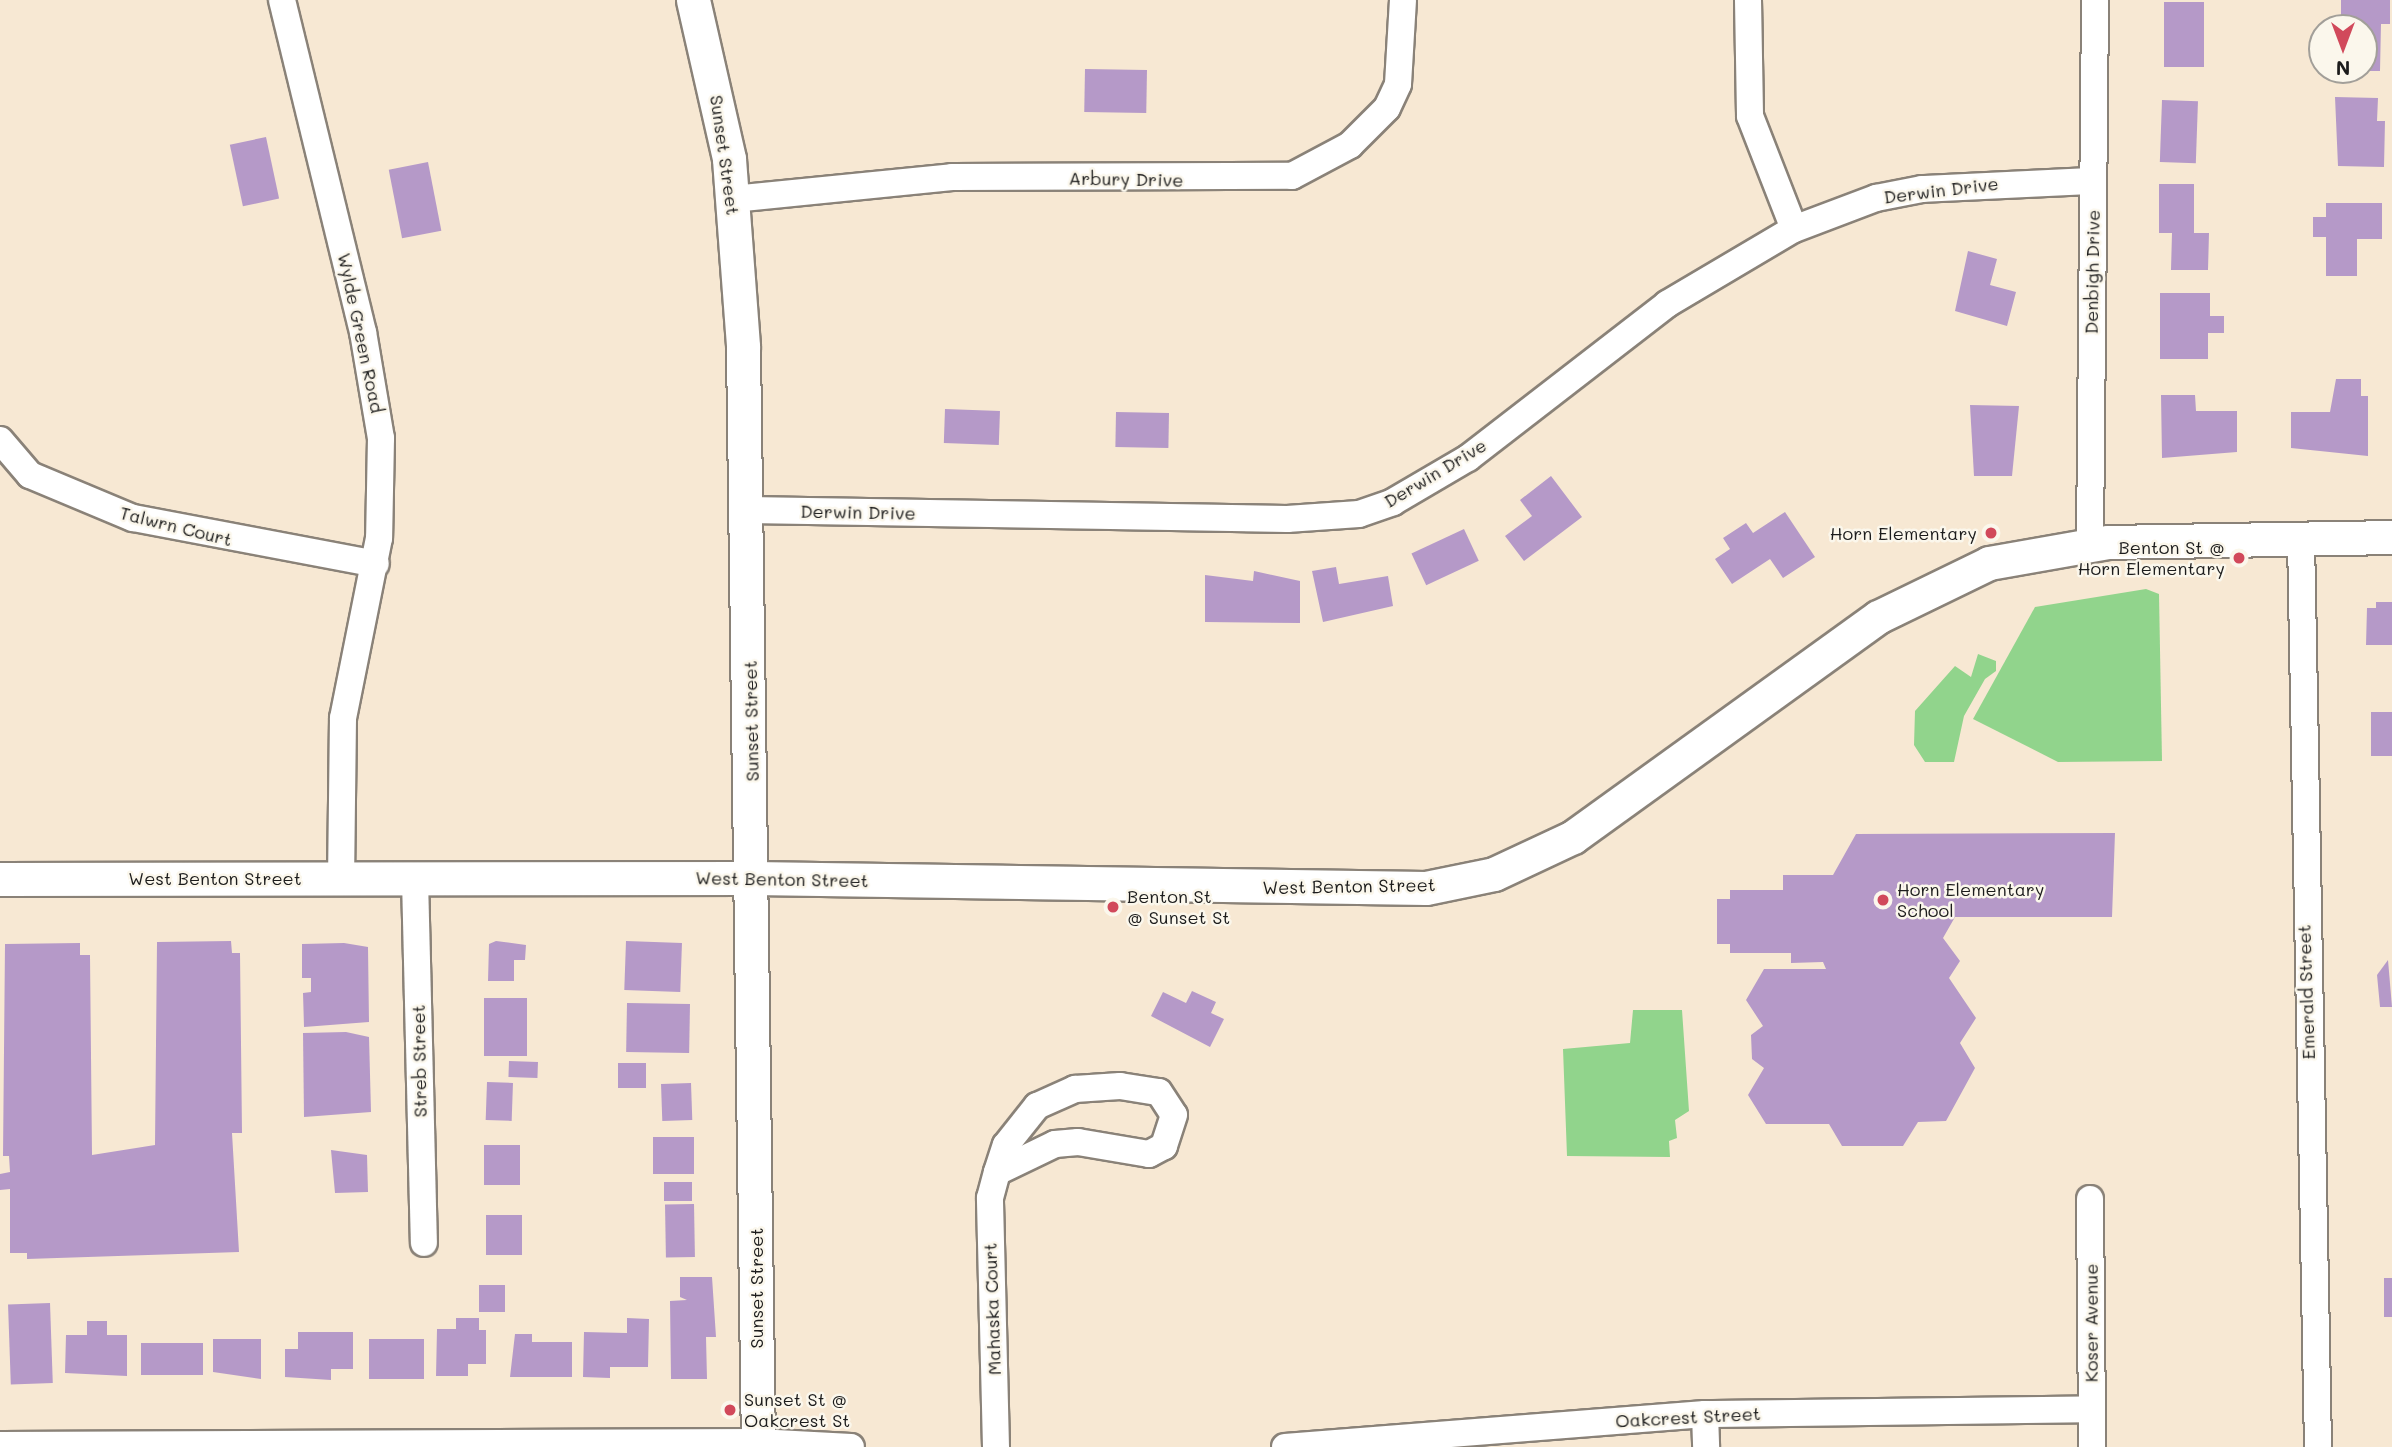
<!DOCTYPE html>
<style>
body{margin:0}
#map{position:relative;width:2392px;height:1447px;overflow:hidden;background:#f7e8d3;font-family:Mali,sans-serif}
div>[style]{position:absolute}
[style*='--x']{left:calc(var(--x)*1px);top:calc(var(--y)*1px);width:calc(var(--w)*1px);rotate:calc(var(--a)*1deg)}
.green>*{inset:0;background:#91d48c}
.building>*{inset:0;background:#b599c8;transform-origin:0 0}
.roads{filter:drop-shadow(2px 0 #8a8278) drop-shadow(-2px 0 #8a8278) drop-shadow(0 2px #8a8278) drop-shadow(0 -2px #8a8278)}
.minor>*{height:26px;margin:-13px;padding:0 13px;transform-origin:13px;border-radius:13px;background:#fff}
.tertiary>*{height:33px;margin:-16.5px;padding:0 16.5px;transform-origin:16.5px;border-radius:16.5px;background:#fff}
.dots>*{width:19px;height:19px;translate:-50% -50%;box-sizing:border-box;border:4px solid #fbf7ec;border-radius:50%}
span{translate:-50% -50%;white-space:nowrap;text-align:center;line-height:1.15;-webkit-text-stroke:5px #fbf7ec;paint-order:stroke}
.street-label{font-size:18px;color:#1c1c1c}
.poi-label{font-size:18px;color:#1c1c1c}
.right{translate:-100% -50%;text-align:right}
.left{translate:0 -50%;text-align:left}
.north{position:absolute;left:2308px;top:14px;width:70px;height:70px;box-sizing:border-box;background:#fbf7ec;border:2px solid #a29f99;border-radius:50%;rotate:180deg;font-size:19px;font-weight:700;line-height:28px;text-align:center;color:#1c1c1c}
.north::after{content:'';display:block;margin:auto;width:24px;height:32px;background:#d1495b;clip-path:polygon(50% 0,100% 100%,50% 72%,0 100%)}
</style>
<div id="map">
<div class="green">
<i style="clip-path:polygon(2146px 589px,2159px 594px,2162px 761px,2058px 762px,1973px 719px,2035px 607px)"></i>
<i style="clip-path:polygon(1978px 654px,1996px 661px,1996px 671px,1985px 679px,1964px 716px,1954px 762px,1925px 762px,1914px 745px,1915px 711px,1955px 666px,1971px 677px)"></i>
<i style="clip-path:polygon(1633px 1010px,1682px 1010px,1689px 1111px,1675px 1120px,1677px 1138px,1669px 1141px,1670px 1157px,1567px 1156px,1563px 1049px,1630px 1043px)"></i>
</div>
<div class="building">
<i style="clip-path:polygon(2341px 0,2390px 0,2390px 24px,2381px 24px,2380px 71px,2364px 71px,2364px 28px,2341px 28px)"></i>
<i style="left:2164px;top:2px;width:40px;height:65px"></i>
<i style="left:1085px;top:69px;width:62px;height:43px;rotate:1deg"></i>
<i style="clip-path:polygon(2335px 97px,2378px 98px,2377px 121px,2385px 121px,2384px 167px,2338px 166px)"></i>
<i style="left:2162px;top:100px;width:36px;height:62px;rotate:2deg"></i>
<i style="left:266px;top:137px;width:63px;height:37px;rotate:78deg"></i>
<i style="left:428px;top:162px;width:70px;height:40px;rotate:79deg"></i>
<i style="clip-path:polygon(2159px 184px,2194px 184px,2194px 233px,2209px 233px,2208px 270px,2171px 270px,2172px 233px,2159px 233px)"></i>
<i style="clip-path:polygon(2326px 203px,2382px 203px,2382px 239px,2357px 239px,2357px 276px,2326px 276px,2326px 237px,2313px 237px,2313px 217px,2326px 217px)"></i>
<i style="clip-path:polygon(1968px 251px,1997px 259px,1990px 285px,2016px 292px,2007px 326px,1955px 311px)"></i>
<i style="clip-path:polygon(2160px 293px,2210px 293px,2210px 316px,2224px 316px,2224px 333px,2208px 333px,2208px 359px,2160px 359px)"></i>
<i style="clip-path:polygon(2336px 379px,2361px 379px,2361px 396px,2368px 396px,2368px 456px,2291px 448px,2291px 412px,2330px 412px)"></i>
<i style="clip-path:polygon(2161px 395px,2195px 395px,2196px 411px,2237px 411px,2237px 452px,2162px 458px)"></i>
<i style="clip-path:polygon(1970px 405px,2019px 406px,2012px 476px,1974px 476px)"></i>
<i style="left:945px;top:409px;width:55px;height:34px;rotate:2deg"></i>
<i style="left:1116px;top:412px;width:53px;height:35px;rotate:1deg"></i>
<i style="clip-path:polygon(1551px 476px,1582px 517px,1524px 561px,1505px 536px,1532px 516px,1520px 500px)"></i>
<i style="clip-path:polygon(1785px 512px,1815px 557px,1783px 578px,1770px 559px,1732px 584px,1715px 559px,1730px 549px,1723px 538px,1746px 523px,1753px 533px)"></i>
<i style="left:1464px;top:529px;width:35px;height:58px;rotate:65deg"></i>
<i style="clip-path:polygon(1336px 567px,1339px 584px,1388px 576px,1393px 606px,1323px 622px,1312px 571px)"></i>
<i style="clip-path:polygon(1254px 571px,1300px 581px,1300px 623px,1205px 622px,1205px 575px,1253px 581px)"></i>
<i style="clip-path:polygon(2376px 602px,2392px 602px,2392px 645px,2366px 645px,2367px 608px,2376px 608px)"></i>
<i style="left:2371px;top:712px;width:21px;height:44px"></i>
<i style="clip-path:polygon(2115px 833px,2112px 917px,1955px 917px,1943px 938px,1960px 961px,1949px 978px,1976px 1018px,1960px 1043px,1975px 1068px,1946px 1121px,1918px 1122px,1903px 1146px,1842px 1146px,1829px 1124px,1766px 1124px,1748px 1095px,1764px 1068px,1752px 1059px,1751px 1035px,1763px 1026px,1746px 1000px,1764px 969px,1826px 969px,1823px 962px,1791px 963px,1791px 953px,1730px 953px,1730px 944px,1717px 944px,1717px 899px,1730px 899px,1730px 890px,1783px 890px,1783px 875px,1833px 875px,1856px 834px)"></i>
<i style="clip-path:polygon(231px 941px,232px 953px,240px 953px,242px 1133px,232px 1133px,239px 1252px,27px 1259px,27px 1253px,10px 1253px,10px 1189px,0 1190px,0 1174px,10px 1172px,9px 1156px,3px 1156px,5px 944px,80px 943px,80px 955px,90px 955px,92px 1155px,155px 1145px,157px 942px)"></i>
<i style="clip-path:polygon(496px 941px,526px 945px,525px 960px,514px 960px,514px 981px,488px 981px,489px 944px)"></i>
<i style="left:626px;top:941px;width:56px;height:49px;rotate:2deg"></i>
<i style="clip-path:polygon(344px 943px,368px 947px,369px 1022px,304px 1027px,303px 993px,311px 992px,311px 978px,302px 978px,302px 944px)"></i>
<i style="clip-path:polygon(2388px 960px,2392px 1007px,2380px 1007px,2377px 975px)"></i>
<i style="clip-path:polygon(1192px 991px,1216px 1002px,1211px 1013px,1224px 1019px,1210px 1047px,1151px 1016px,1163px 992px,1186px 1003px)"></i>
<i style="left:484px;top:998px;width:43px;height:58px"></i>
<i style="left:627px;top:1003px;width:63px;height:49px;rotate:1deg"></i>
<i style="clip-path:polygon(346px 1032px,369px 1037px,371px 1112px,304px 1117px,303px 1033px)"></i>
<i style="left:509px;top:1061px;width:29px;height:16px;rotate:2deg"></i>
<i style="left:646px;top:1063px;width:25px;height:28px;rotate:90deg"></i>
<i style="left:487px;top:1082px;width:26px;height:38px;rotate:2deg"></i>
<i style="left:691px;top:1083px;width:37px;height:30px;rotate:88deg"></i>
<i style="left:653px;top:1137px;width:41px;height:37px"></i>
<i style="left:484px;top:1145px;width:36px;height:40px"></i>
<i style="clip-path:polygon(331px 1150px,367px 1155px,368px 1192px,335px 1193px)"></i>
<i style="left:664px;top:1182px;width:28px;height:19px"></i>
<i style="left:694px;top:1204px;width:53px;height:29px;rotate:89deg"></i>
<i style="left:486px;top:1215px;width:36px;height:40px"></i>
<i style="clip-path:polygon(680px 1277px,712px 1277px,716px 1337px,706px 1337px,707px 1379px,671px 1379px,670px 1301px,687px 1300px,680px 1297px)"></i>
<i style="left:2384px;top:1278px;width:8px;height:39px"></i>
<i style="left:479px;top:1285px;width:26px;height:27px"></i>
<i style="left:50px;top:1303px;width:80px;height:42px;rotate:88deg"></i>
<i style="clip-path:polygon(456px 1318px,479px 1318px,479px 1330px,486px 1330px,486px 1364px,468px 1364px,468px 1376px,436px 1376px,437px 1329px,456px 1329px)"></i>
<i style="clip-path:polygon(627px 1318px,649px 1319px,648px 1367px,610px 1367px,610px 1378px,583px 1377px,584px 1332px,627px 1333px)"></i>
<i style="clip-path:polygon(87px 1321px,107px 1321px,107px 1335px,127px 1335px,127px 1376px,65px 1373px,66px 1335px,87px 1335px)"></i>
<i style="clip-path:polygon(298px 1332px,353px 1332px,353px 1369px,331px 1369px,331px 1380px,285px 1377px,285px 1349px,298px 1349px)"></i>
<i style="clip-path:polygon(515px 1334px,532px 1334px,532px 1342px,572px 1342px,572px 1377px,510px 1377px)"></i>
<i style="clip-path:polygon(213px 1339px,261px 1339px,261px 1379px,213px 1372px)"></i>
<i style="left:369px;top:1339px;width:55px;height:40px"></i>
<i style="left:141px;top:1343px;width:62px;height:32px"></i>
</div>
<div class="roads">
<div class="minor">
<i style="--x:282;--y:0;--w:342;--a:76.3"></i>
<i style="--x:363;--y:332;--w:108;--a:80.4"></i>
<i style="--x:381;--y:438;--w:100;--a:91.1"></i>
<i style="--x:379;--y:538;--w:184;--a:101.3"></i>
<i style="--x:343;--y:718;--w:160;--a:90.7"></i>
<i style="--x:1748;--y:0;--w:116;--a:89"></i>
<i style="--x:1750;--y:116;--w:121;--a:68.7"></i>
<i style="--x:733;--y:199;--w:220;--a:-5.7"></i>
<i style="--x:952;--y:177;--w:340;--a:-0.2"></i>
<i style="--x:1292;--y:176;--w:66;--a:-28.1"></i>
<i style="--x:1350;--y:145;--w:52;--a:-45"></i>
<i style="--x:1387;--y:108;--w:26;--a:-65"></i>
<i style="--x:1398;--y:84;--w:84;--a:-86.6"></i>
<i style="--x:0;--y:440;--w:46;--a:49.4"></i>
<i style="--x:30;--y:475;--w:112;--a:22.7"></i>
<i style="--x:133;--y:518;--w:247;--a:10.7"></i>
<i style="--x:748;--y:510;--w:539;--a:0.96"></i>
<i style="--x:1287;--y:519;--w:72;--a:-4"></i>
<i style="--x:1359;--y:514;--w:36;--a:-19"></i>
<i style="--x:1393;--y:502;--w:87;--a:-30.4"></i>
<i style="--x:1468;--y:458;--w:252;--a:-37.7"></i>
<i style="--x:1667;--y:304;--w:147;--a:-30.6"></i>
<i style="--x:1794;--y:229;--w:88;--a:-20.7"></i>
<i style="--x:1876;--y:198;--w:47;--a:-11.1"></i>
<i style="--x:1922;--y:189;--w:171;--a:-2.7"></i>
<i style="--x:2301;--y:538;--w:909;--a:88.93"></i>
<i style="--x:2090;--y:543;--w:543;--a:-89.47"></i>
<i style="--x:415;--y:879;--w:364;--a:88.6"></i>
<i style="--x:2090;--y:1199;--w:248;--a:89.5"></i>
<i style="--x:1705;--y:1414;--w:33;--a:88"></i>
<i style="--x:0;--y:1445;--w:757;--a:-0.23"></i>
<i style="--x:757;--y:1442;--w:94;--a:3"></i>
<i style="--x:996;--y:1447;--w:249;--a:-91.4"></i>
<i style="--x:990;--y:1198;--w:27;--a:-75"></i>
<i style="--x:997;--y:1172;--w:28;--a:-72"></i>
<i style="--x:1006;--y:1145;--w:50;--a:-51.5"></i>
<i style="--x:1037;--y:1106;--w:42;--a:-24.1"></i>
<i style="--x:1075;--y:1089;--w:45;--a:-3.8"></i>
<i style="--x:1120;--y:1086;--w:39;--a:9"></i>
<i style="--x:1159;--y:1092;--w:27;--a:57"></i>
<i style="--x:1174;--y:1115;--w:33;--a:108"></i>
<i style="--x:1164;--y:1146;--w:17;--a:152"></i>
<i style="--x:1149;--y:1154;--w:72;--a:-170.4"></i>
<i style="--x:1078;--y:1142;--w:23;--a:175"></i>
<i style="--x:1055;--y:1144;--w:64;--a:154.2"></i>
<i style="--x:1285;--y:1447;--w:421;--a:-4.5"></i>
<i style="--x:1705;--y:1414;--w:386;--a:-0.7"></i>
</div>
<div class="tertiary">
<i style="--x:693;--y:0;--w:163;--a:77.2"></i>
<i style="--x:729;--y:159;--w:189;--a:85.7"></i>
<i style="--x:743;--y:347;--w:1100;--a:89.22"></i>
<i style="--x:0;--y:879;--w:753;--a:-0.08"></i>
<i style="--x:753;--y:878;--w:673;--a:0.85"></i>
<i style="--x:1426;--y:888;--w:69;--a:-11.6"></i>
<i style="--x:1494;--y:874;--w:87;--a:-25.1"></i>
<i style="--x:1573;--y:837;--w:376;--a:-35.8"></i>
<i style="--x:1878;--y:617;--w:123;--a:-25.9"></i>
<i style="--x:1989;--y:563;--w:121;--a:-10"></i>
<i style="--x:2108;--y:542;--w:284;--a:-1"></i>
</div>
</div>
<div class="dots">
<i style="left:1991px;top:533px;background:#d1495b"></i>
<i style="left:2239px;top:558px;background:#d1495b"></i>
<i style="left:1883px;top:900px;background:#d1495b"></i>
<i style="left:1113px;top:907px;background:#d1495b"></i>
<i style="left:730px;top:1410px;background:#d1495b"></i>
</div>
<div class="street-label">
<span style="left:725px;top:155px;rotate:82deg">Sunset Street</span>
<span style="left:1126px;top:179px;rotate:1deg">Arbury Drive</span>
<span style="left:1941px;top:190px;rotate:-7deg">Derwin Drive</span>
<span style="left:2092px;top:272px;rotate:-89deg">Denbigh Drive</span>
<span style="left:361px;top:333px;rotate:78deg">Wylde Green Road</span>
<span style="left:1435px;top:473px;rotate:-31deg">Derwin Drive</span>
<span style="left:858px;top:512px;rotate:1deg">Derwin Drive</span>
<span style="left:176px;top:526px;rotate:14deg">Talwrn Court</span>
<span style="left:751px;top:721px;rotate:-91deg">Sunset Street</span>
<span style="left:215px;top:878px">West Benton Street</span>
<span style="left:782px;top:879px;rotate:1deg">West Benton Street</span>
<span style="left:1349px;top:886px;rotate:-1deg">West Benton Street</span>
<span style="left:2306px;top:992px;rotate:-92deg">Emerald Street</span>
<span style="left:419px;top:1061px;rotate:-91deg">Streb Street</span>
<span style="left:756px;top:1288px;rotate:-90deg">Sunset Street</span>
<span style="left:992px;top:1309px;rotate:-92deg">Mahaska Court</span>
<span style="left:2091px;top:1323px;rotate:-90deg">Koser Avenue</span>
<span style="left:1688px;top:1417px;rotate:-3deg">Oakcrest Street</span>
</div>
<div class="poi-label">
<span class="right" style="left:1977px;top:533px">Horn Elementary</span>
<span class="right" style="left:2225px;top:558px">Benton St @<br>Horn Elementary</span>
<span class="left" style="left:1897px;top:900px">Horn Elementary<br>School</span>
<span class="left" style="left:1127px;top:907px">Benton St<br>@ Sunset St</span>
<span class="left" style="left:744px;top:1410px">Sunset St @<br>Oakcrest St</span>
</div>
<div class="north">N</div>
</div>
